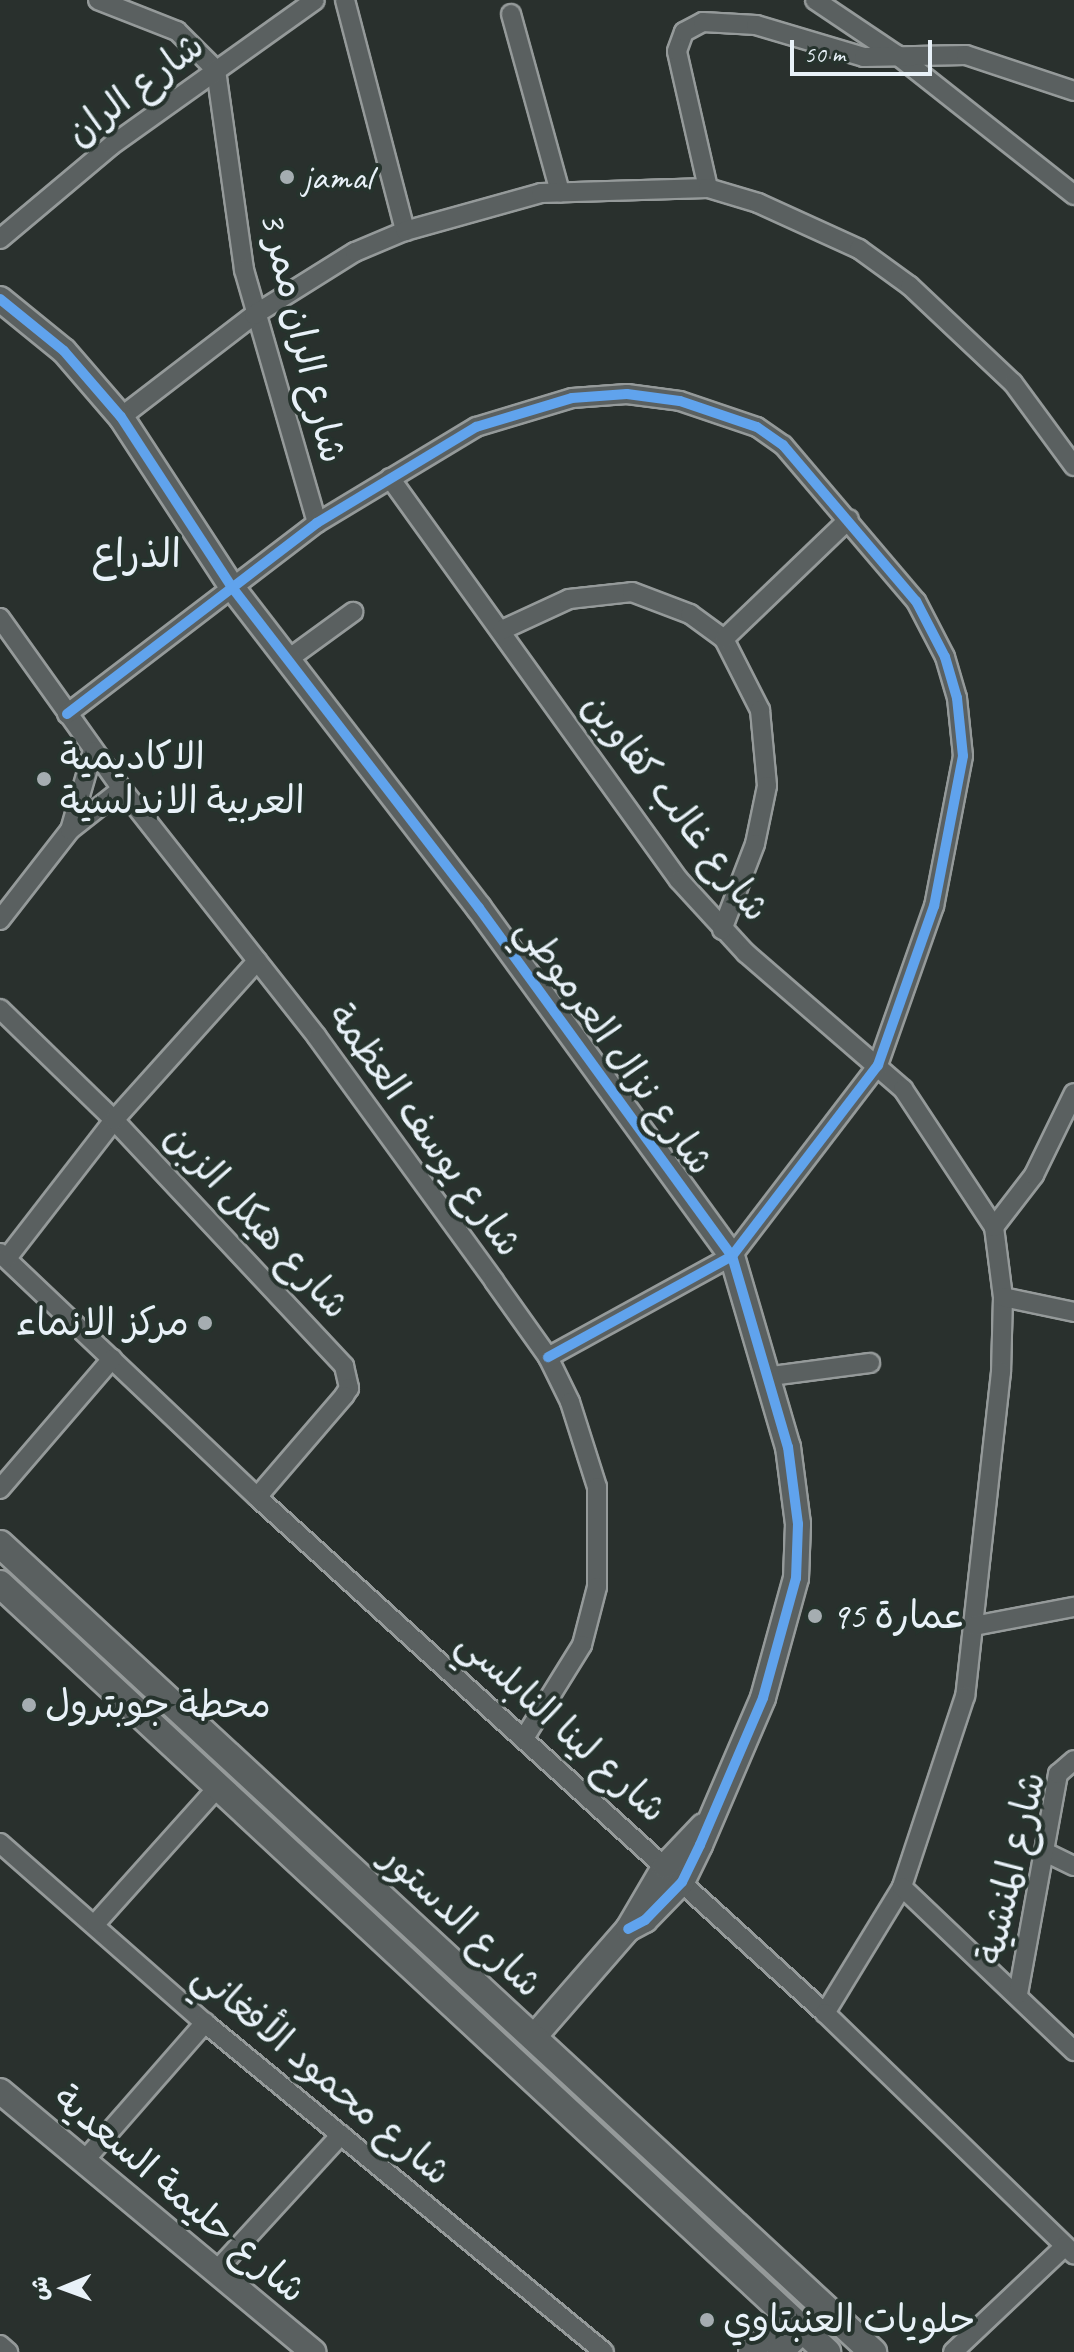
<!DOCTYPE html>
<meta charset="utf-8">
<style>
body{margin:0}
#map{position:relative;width:1074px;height:2352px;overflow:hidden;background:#29302d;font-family:Caveat,"Playpen Sans Arabic",sans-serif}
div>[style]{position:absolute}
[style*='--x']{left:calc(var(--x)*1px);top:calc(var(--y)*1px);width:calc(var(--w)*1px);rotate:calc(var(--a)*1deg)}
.roads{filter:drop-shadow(2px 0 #959a9a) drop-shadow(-2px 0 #959a9a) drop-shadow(0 2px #959a9a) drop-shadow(0 -2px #959a9a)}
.minor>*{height:18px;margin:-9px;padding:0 9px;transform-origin:9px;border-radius:9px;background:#5a6060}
.tertiary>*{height:24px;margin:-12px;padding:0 12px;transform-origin:12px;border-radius:12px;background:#5a6060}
.secondary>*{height:26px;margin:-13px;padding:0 13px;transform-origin:13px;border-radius:13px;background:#5a6060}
.cycleway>*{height:10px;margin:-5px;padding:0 5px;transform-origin:5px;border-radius:5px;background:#60a3ed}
.dots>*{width:22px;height:22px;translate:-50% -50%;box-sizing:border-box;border:4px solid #26332d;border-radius:50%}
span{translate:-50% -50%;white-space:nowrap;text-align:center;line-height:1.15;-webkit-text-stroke:8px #26332d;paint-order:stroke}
.street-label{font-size:38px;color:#e8f1f8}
.poi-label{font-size:38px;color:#e8f1f8}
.left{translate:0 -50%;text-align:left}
.right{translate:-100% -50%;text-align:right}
.neighbourhood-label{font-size:40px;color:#e8f1f8}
.north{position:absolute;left:24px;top:2248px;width:80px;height:80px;-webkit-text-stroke:6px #26332d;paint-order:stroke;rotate:269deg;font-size:22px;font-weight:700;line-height:32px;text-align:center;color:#e8f1f8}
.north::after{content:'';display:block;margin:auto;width:28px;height:36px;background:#e8f1f8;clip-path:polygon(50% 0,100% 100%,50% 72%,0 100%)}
.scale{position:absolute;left:790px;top:40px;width:142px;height:36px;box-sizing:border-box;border:4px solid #e8f1f8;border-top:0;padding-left:10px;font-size:24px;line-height:28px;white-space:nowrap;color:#e8f1f8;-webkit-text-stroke:6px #26332d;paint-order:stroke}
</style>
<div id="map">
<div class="roads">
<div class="minor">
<i style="--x:98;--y:0;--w:85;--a:21.4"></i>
<i style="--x:177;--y:31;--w:55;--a:45"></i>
<i style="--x:216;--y:70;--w:202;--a:82"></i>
<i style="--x:244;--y:270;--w:263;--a:73.9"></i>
<i style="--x:345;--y:0;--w:239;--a:75.4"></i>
<i style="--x:815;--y:0;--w:99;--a:33.9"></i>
<i style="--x:897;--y:55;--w:226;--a:38.3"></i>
<i style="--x:511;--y:14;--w:185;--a:74.6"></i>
<i style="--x:708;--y:188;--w:140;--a:-102.8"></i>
<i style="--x:677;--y:51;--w:20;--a:-70"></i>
<i style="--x:684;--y:32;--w:21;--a:-28"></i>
<i style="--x:703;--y:22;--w:53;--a:3.2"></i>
<i style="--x:756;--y:25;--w:113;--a:16.5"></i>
<i style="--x:864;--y:57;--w:102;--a:-1.1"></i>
<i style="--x:966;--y:55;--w:114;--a:18.4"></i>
<i style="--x:0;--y:239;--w:146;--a:-40"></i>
<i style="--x:112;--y:145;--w:249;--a:-35.5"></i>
<i style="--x:121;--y:417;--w:168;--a:-37.5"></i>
<i style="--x:254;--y:315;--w:119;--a:-32"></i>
<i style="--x:355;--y:252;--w:54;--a:-22.8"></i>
<i style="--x:405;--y:231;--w:141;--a:-15.6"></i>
<i style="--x:541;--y:193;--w:167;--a:-1.7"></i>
<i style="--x:708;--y:188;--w:52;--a:16.7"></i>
<i style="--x:758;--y:203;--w:111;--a:24.5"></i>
<i style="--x:859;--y:249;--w:63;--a:36"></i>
<i style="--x:910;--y:286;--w:141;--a:43.3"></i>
<i style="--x:1013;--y:383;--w:103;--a:53.7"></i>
<i style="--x:390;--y:478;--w:495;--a:54.3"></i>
<i style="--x:679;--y:880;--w:99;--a:47.5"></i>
<i style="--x:746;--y:953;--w:208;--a:40.9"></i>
<i style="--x:903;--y:1089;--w:165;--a:56.6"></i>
<i style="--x:994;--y:1227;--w:71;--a:82.7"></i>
<i style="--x:1003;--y:1297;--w:75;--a:91.5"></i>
<i style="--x:1001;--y:1372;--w:326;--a:96.3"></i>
<i style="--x:965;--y:1696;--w:201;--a:108.3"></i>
<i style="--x:902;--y:1887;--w:148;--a:121.4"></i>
<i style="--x:0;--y:618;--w:210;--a:54.5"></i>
<i style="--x:122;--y:789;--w:315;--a:51.8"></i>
<i style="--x:317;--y:1037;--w:301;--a:54"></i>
<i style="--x:494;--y:1281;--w:93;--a:54.6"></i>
<i style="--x:548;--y:1357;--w:50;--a:63.9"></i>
<i style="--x:570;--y:1402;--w:89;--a:72.4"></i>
<i style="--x:597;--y:1487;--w:100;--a:90"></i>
<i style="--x:597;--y:1587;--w:60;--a:104.5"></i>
<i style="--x:582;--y:1645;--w:110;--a:121.9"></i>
<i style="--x:502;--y:630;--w:74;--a:-24.8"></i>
<i style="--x:569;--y:599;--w:63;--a:-6.3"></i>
<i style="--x:632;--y:592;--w:62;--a:20.8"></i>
<i style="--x:690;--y:614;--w:42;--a:36.3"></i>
<i style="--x:724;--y:639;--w:80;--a:63.1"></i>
<i style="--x:760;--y:710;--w:76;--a:84.7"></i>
<i style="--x:767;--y:786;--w:59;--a:101.7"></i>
<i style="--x:755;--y:844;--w:92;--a:111"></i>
<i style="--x:724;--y:639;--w:173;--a:-43.8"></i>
<i style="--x:287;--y:660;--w:82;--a:-36"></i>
<i style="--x:67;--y:714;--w:315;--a:-37.4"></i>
<i style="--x:317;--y:523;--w:186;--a:-31.1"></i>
<i style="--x:476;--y:427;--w:100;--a:-16.8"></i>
<i style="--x:572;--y:398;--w:55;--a:-4.2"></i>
<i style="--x:627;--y:394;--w:53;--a:7.5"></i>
<i style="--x:680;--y:401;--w:81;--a:18.7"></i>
<i style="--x:757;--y:427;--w:32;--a:35"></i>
<i style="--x:783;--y:445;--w:205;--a:49.6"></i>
<i style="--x:916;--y:601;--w:63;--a:62.6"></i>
<i style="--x:945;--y:657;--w:43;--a:73.7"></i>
<i style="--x:957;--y:698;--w:58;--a:84.1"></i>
<i style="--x:963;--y:756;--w:153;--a:100.9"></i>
<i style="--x:934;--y:906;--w:169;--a:109.4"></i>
<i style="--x:878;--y:1065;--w:240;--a:127.4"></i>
<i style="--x:732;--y:1256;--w:210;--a:151.2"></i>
<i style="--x:71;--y:827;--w:79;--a:-73.9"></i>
<i style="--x:0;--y:920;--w:114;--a:-52.1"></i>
<i style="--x:70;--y:830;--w:66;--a:-38.3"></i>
<i style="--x:0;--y:1009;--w:159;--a:44.2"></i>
<i style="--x:114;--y:1120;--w:337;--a:46.9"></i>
<i style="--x:344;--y:1366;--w:23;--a:77"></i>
<i style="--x:349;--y:1388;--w:9;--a:122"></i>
<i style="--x:344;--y:1396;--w:133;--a:130.7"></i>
<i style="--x:994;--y:1227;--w:66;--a:-52.4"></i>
<i style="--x:1034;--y:1175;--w:91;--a:-64"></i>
<i style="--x:0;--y:1253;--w:354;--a:43.5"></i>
<i style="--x:257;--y:1497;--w:767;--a:42.25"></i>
<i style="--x:825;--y:2013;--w:347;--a:44.1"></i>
<i style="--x:7;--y:1258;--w:175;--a:-52.2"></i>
<i style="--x:114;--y:1120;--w:214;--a:-48"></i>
<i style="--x:1003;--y:1297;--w:73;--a:11.9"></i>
<i style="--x:772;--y:1376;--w:99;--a:-7.6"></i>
<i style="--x:0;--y:1489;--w:172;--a:-49.3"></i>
<i style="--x:974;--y:1626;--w:102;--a:-10.8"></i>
<i style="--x:0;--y:1843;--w:273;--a:41.3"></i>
<i style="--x:205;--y:2023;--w:517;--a:39.51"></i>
<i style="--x:1045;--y:1852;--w:32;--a:26"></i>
<i style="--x:902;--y:1887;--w:238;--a:43.6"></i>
<i style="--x:96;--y:1923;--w:184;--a:-48.1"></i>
<i style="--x:1018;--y:1994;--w:224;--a:-79.7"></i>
<i style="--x:1058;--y:1774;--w:21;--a:-41"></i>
<i style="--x:84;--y:2161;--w:184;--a:-48.8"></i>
<i style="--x:218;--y:2269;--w:182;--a:-47.5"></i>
<i style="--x:0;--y:2345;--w:11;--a:41"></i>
<i style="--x:953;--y:2352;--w:154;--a:-43.4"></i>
</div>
<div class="tertiary">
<i style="--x:0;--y:299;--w:82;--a:39.1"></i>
<i style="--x:64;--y:351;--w:87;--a:49.2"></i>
<i style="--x:121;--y:417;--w:202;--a:56.9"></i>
<i style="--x:231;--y:586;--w:406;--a:52.4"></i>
<i style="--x:479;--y:908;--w:430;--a:54"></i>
<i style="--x:732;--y:1256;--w:199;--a:73.7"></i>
<i style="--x:788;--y:1447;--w:78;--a:82.6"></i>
<i style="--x:798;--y:1524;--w:54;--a:92.1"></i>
<i style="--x:796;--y:1578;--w:124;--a:105.4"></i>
<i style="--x:763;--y:1698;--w:160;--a:113.2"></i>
<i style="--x:700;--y:1845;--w:41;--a:115.9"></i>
<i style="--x:682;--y:1882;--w:53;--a:134.2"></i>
<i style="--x:645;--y:1920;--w:19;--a:152"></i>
<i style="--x:533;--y:2038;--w:145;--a:-48.9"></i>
<i style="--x:628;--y:1929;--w:73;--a:-59.6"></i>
<i style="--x:665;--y:1866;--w:55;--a:-46.5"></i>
<i style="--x:0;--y:2091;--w:408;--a:39.8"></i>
<i style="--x:751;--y:2352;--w:52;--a:-46.5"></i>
<i style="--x:780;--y:2352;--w:33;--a:-43"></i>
</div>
<div class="secondary">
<i style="--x:0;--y:1544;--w:1190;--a:42.79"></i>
<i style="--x:0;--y:1584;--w:1129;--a:42.88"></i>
</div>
</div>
<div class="cycleway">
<i style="--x:0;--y:299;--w:82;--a:39.1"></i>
<i style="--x:64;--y:351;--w:87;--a:49.2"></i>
<i style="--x:121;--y:417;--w:202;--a:56.9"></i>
<i style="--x:231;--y:586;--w:406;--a:52.4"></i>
<i style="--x:479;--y:908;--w:430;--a:54"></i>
<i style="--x:732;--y:1256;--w:199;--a:73.7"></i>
<i style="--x:788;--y:1447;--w:78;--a:82.6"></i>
<i style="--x:798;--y:1524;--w:54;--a:92.1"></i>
<i style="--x:796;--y:1578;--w:124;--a:105.4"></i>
<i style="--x:763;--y:1698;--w:160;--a:113.2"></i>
<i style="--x:700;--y:1845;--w:41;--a:115.9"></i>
<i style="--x:682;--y:1882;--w:53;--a:134.2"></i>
<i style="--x:645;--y:1920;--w:19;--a:152"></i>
<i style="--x:67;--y:714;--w:315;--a:-37.4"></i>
<i style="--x:317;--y:523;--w:186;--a:-31.1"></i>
<i style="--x:476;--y:427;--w:100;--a:-16.8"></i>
<i style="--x:572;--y:398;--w:55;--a:-4.2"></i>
<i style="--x:627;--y:394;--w:53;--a:7.5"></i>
<i style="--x:680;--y:401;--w:81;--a:18.7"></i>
<i style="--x:757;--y:427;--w:32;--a:35"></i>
<i style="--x:783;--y:445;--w:205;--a:49.6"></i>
<i style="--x:916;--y:601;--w:63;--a:62.6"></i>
<i style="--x:945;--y:657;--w:43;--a:73.7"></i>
<i style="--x:957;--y:698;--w:58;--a:84.1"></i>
<i style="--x:963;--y:756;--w:153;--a:100.9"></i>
<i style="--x:934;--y:906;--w:169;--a:109.4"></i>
<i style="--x:878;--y:1065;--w:240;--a:127.4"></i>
<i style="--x:732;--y:1256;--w:210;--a:151.2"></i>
</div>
<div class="dots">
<i style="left:287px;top:177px;background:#a5adb1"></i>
<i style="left:44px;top:779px;background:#a5adb1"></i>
<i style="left:205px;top:1323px;background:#a5adb1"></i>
<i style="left:815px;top:1616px;background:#a5adb1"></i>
<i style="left:29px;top:1705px;background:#a5adb1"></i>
<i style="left:707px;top:2320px;background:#a5adb1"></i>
</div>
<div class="street-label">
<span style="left:135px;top:89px;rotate:-37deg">شارع الران</span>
<span style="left:303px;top:337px;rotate:76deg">شارع الران ممر 3</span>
<span style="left:676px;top:807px;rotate:52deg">شارع غالب كفاوين</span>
<span style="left:615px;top:1046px;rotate:54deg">شارع نزال العرموطي</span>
<span style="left:425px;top:1130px;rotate:54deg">شارع يوسف العظمة</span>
<span style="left:257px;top:1221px;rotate:47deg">شارع هيكل الزبن</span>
<span style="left:562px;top:1726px;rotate:42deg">شارع لينا النابلسي</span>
<span style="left:1011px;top:1868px;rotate:-77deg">شارع المنشية</span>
<span style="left:462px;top:1921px;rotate:43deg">شارع الدستور</span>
<span style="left:322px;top:2074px;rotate:40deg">شارع محمود الأفغاني</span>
<span style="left:180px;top:2194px;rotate:40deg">شارع حليمة السعدية</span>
</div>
<div class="poi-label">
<span class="left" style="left:303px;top:177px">jamal</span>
<span class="left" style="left:60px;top:779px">الاكاديمية<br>العربية الاندلسية</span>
<span class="right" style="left:189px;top:1323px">مركز الانماء</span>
<span class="left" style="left:831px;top:1616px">عمارة 95</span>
<span class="left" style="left:45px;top:1705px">محطة جوبترول</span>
<span class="left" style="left:723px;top:2320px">حلويات العنبتاوي</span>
</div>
<div class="neighbourhood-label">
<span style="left:136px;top:554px">الذراع</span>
</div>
<div class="north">ش</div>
<div class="scale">50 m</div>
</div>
